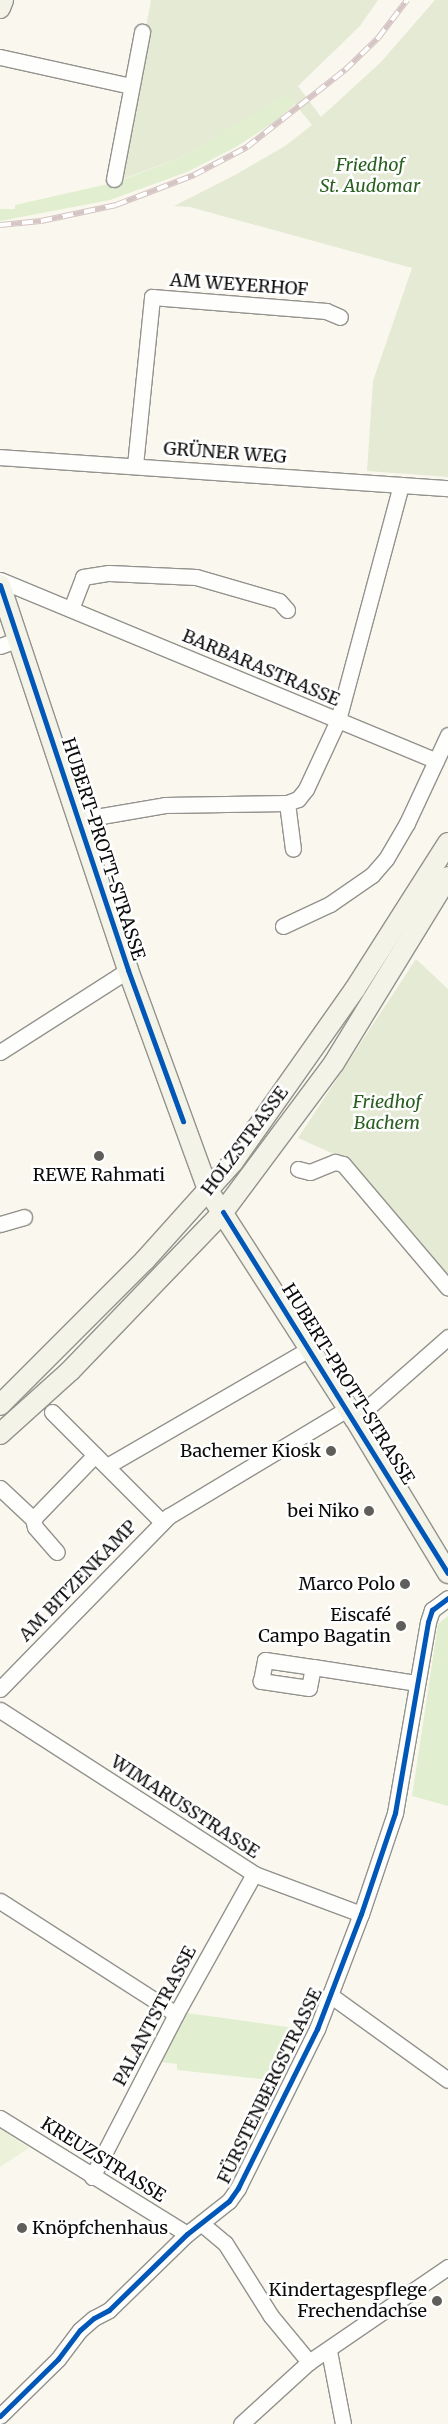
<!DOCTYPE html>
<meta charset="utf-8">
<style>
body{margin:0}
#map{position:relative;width:448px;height:2424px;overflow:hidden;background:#faf8ee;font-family:Merriweather,serif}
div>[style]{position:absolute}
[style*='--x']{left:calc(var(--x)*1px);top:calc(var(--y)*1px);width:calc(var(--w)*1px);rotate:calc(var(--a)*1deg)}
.green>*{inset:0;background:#e1eecf}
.cemetery>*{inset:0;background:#e4ead4}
.pitch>*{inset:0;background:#ebf2d9}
.roads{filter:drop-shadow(1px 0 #93928d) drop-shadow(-1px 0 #93928d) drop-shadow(0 1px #93928d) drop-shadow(0 -1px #93928d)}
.street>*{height:15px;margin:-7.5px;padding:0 7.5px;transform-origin:7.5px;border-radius:7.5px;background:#fefefc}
.secondary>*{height:20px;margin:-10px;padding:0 10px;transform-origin:10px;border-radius:10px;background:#f3f3e8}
.rail>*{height:5.5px;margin-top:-2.75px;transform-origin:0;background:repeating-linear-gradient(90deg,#fff 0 11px,#d5c5c4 0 22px);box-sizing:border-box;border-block:1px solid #d5c5c4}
.cycleway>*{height:5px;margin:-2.5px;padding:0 2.5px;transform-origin:2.5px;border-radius:2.5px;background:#0057b8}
.dots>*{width:14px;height:14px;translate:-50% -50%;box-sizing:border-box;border:2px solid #fff;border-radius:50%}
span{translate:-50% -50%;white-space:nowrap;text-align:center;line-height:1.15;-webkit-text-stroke:5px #fff;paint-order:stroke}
.park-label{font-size:18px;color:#295f1f;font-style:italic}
.street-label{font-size:18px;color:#0b0b0b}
.poi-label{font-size:18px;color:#0b0b0b}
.right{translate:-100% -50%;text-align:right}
.left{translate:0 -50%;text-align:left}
</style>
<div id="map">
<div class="green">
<i style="clip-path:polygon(287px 93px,295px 104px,277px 120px,236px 147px,187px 172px,110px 200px,0 221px,0 209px,15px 209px,15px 205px,117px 182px,180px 158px)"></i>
<i style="clip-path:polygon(448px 1616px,448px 1806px,412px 1796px,438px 1624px)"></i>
<i style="clip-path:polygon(187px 2013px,253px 2022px,302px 2029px,279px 2081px,177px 2070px,177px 2064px,161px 2062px)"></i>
</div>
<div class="cemetery">
<i style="clip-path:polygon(151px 0,378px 0,360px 26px,298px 86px,321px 117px,381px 62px,435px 0,448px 0,448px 477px,367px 471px,373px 381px,412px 268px,190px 207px,174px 206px,235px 175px,285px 146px,312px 125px,287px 94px,180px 158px,117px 181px)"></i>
<i style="clip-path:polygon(416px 959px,448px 989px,448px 1280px,345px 1159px,298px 1138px)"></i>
</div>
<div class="pitch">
<i style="clip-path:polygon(0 2128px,29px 2148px,0 2167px)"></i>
</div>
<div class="roads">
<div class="street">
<i style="--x:0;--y:57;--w:134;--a:12.5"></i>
<i style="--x:114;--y:179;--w:150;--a:-79.2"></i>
<i style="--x:0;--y:457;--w:449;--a:4"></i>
<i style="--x:135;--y:465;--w:169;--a:-84.2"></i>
<i style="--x:152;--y:297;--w:175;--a:4.6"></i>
<i style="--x:326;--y:311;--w:15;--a:23"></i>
<i style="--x:0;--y:580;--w:472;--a:22.5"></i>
<i style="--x:71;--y:609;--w:34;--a:-69"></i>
<i style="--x:83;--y:577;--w:26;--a:-9"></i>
<i style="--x:109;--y:573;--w:87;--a:2.6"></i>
<i style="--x:196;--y:577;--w:86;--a:16.1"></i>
<i style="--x:279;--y:601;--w:12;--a:48"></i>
<i style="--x:0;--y:646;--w:20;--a:-20"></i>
<i style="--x:287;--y:803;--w:46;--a:82.6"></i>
<i style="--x:78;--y:820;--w:88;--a:-9.8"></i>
<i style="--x:165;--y:805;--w:122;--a:-0.9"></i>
<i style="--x:287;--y:803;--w:12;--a:-20"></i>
<i style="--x:298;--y:799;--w:13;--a:-51"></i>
<i style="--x:306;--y:789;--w:76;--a:-65.1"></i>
<i style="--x:338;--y:720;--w:243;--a:-75"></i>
<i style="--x:283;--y:926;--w:52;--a:-25.1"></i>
<i style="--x:330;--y:904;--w:51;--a:-34.6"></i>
<i style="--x:372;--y:875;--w:21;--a:-49"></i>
<i style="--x:386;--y:859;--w:42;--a:-59.7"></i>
<i style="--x:407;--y:823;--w:97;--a:-65"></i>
<i style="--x:0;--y:1052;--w:152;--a:-32.6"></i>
<i style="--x:298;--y:1169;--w:12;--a:14"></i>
<i style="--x:310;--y:1172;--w:27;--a:-22"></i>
<i style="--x:335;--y:1162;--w:8;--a:14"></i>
<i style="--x:343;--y:1164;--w:162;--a:49.7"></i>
<i style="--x:0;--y:1224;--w:25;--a:-16"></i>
<i style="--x:52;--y:1412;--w:156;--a:45"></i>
<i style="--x:355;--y:1419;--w:124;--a:-41.4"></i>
<i style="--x:107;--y:1466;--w:233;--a:-30.1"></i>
<i style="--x:0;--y:1488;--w:45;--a:43.2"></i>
<i style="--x:33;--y:1519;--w:8;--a:76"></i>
<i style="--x:35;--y:1527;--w:33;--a:49"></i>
<i style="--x:33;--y:1519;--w:89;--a:-45.9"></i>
<i style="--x:313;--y:1667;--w:21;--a:101"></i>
<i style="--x:309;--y:1688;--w:49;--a:-171.7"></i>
<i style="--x:261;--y:1681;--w:21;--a:-79"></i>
<i style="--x:265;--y:1660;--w:49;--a:8.3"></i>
<i style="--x:313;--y:1667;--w:104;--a:8.8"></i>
<i style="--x:0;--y:1689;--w:242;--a:-45.7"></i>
<i style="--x:169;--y:1516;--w:208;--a:-31"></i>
<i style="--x:0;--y:1710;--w:302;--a:32.8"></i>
<i style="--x:254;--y:1874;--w:114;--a:20.5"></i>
<i style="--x:0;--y:1901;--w:209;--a:32.7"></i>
<i style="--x:330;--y:1995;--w:145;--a:35.8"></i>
<i style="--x:0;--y:2118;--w:220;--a:31.8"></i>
<i style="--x:92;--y:2177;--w:183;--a:-62.7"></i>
<i style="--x:176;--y:2014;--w:160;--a:-60.9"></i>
<i style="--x:202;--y:2224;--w:30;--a:40"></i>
<i style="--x:225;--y:2243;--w:86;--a:57.8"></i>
<i style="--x:271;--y:2316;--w:60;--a:50.4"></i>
<i style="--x:329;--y:2351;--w:74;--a:79.1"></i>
<i style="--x:0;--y:2416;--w:81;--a:-44.5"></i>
<i style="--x:58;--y:2359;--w:36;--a:-53"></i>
<i style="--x:80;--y:2330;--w:18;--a:-41"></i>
<i style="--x:94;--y:2318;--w:17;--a:-28"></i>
<i style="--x:109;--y:2310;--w:109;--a:-44.3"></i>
<i style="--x:187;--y:2234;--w:53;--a:-38.2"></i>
<i style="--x:229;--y:2201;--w:16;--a:-55"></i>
<i style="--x:238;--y:2188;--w:178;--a:-63.6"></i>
<i style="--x:317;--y:2029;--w:123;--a:-69.1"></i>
<i style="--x:361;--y:1914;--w:107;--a:-71.4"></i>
<i style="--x:395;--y:1813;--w:194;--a:-80.2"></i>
<i style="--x:428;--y:1622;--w:13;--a:-72"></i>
<i style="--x:432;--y:1610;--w:20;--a:-37"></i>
<i style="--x:241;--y:2424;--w:92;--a:-42.4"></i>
<i style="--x:309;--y:2362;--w:168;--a:-34.4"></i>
</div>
<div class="secondary">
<i style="--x:0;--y:8;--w:9;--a:-69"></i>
<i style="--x:0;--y:585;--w:406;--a:71.6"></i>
<i style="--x:128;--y:970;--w:236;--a:70"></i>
<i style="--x:209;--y:1192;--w:270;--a:57.3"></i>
<i style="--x:355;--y:1419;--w:180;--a:58.9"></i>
<i style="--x:0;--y:1405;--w:205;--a:-45"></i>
<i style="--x:145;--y:1260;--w:132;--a:-48.1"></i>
<i style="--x:233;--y:1162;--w:212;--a:-54.8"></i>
<i style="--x:355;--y:989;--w:173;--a:-57.5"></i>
<i style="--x:0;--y:1434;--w:94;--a:-42"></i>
<i style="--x:70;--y:1371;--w:221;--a:-46.1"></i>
<i style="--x:223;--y:1212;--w:186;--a:-53.3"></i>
<i style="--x:334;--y:1063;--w:218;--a:-58.5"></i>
</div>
</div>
<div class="rail">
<i style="--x:0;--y:225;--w:41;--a:-5.6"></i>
<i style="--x:41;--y:221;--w:77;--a:-12"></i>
<i style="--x:116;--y:205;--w:84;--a:-21"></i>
<i style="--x:194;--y:175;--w:60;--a:-27.8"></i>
<i style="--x:247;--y:147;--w:125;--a:-38.2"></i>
<i style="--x:345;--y:70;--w:46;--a:-44.1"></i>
<i style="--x:378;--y:38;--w:48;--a:-52.7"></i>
</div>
<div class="cycleway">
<i style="--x:0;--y:585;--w:406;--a:71.6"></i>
<i style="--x:128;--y:970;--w:161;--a:70"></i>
<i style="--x:223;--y:1212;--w:425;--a:58.1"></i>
<i style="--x:0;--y:2416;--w:81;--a:-44.5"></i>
<i style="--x:58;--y:2359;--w:36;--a:-53"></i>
<i style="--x:80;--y:2330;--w:18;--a:-41"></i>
<i style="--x:94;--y:2318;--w:17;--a:-28"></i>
<i style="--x:109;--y:2310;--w:109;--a:-44.3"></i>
<i style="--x:187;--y:2234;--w:53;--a:-38.2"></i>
<i style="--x:229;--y:2201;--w:16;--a:-55"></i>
<i style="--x:238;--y:2188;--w:178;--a:-63.6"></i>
<i style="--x:317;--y:2029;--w:123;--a:-69.1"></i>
<i style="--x:361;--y:1914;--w:107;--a:-71.4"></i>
<i style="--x:395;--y:1813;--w:194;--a:-80.2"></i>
<i style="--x:428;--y:1622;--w:13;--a:-72"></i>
<i style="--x:432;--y:1610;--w:20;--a:-37"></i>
</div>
<div class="dots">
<i style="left:99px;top:1156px;background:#5f5e5a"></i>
<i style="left:331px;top:1451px;background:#5f5e5a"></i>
<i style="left:369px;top:1511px;background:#5f5e5a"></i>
<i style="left:405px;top:1584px;background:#5f5e5a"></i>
<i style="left:401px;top:1626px;background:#5f5e5a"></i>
<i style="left:22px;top:2228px;background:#5f5e5a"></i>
<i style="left:437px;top:2301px;background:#5f5e5a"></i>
</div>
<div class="park-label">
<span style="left:370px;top:176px">Friedhof<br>St. Audomar</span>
<span style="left:387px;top:1113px">Friedhof<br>Bachem</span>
</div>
<div class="street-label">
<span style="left:239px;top:285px;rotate:4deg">AM WEYERHOF</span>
<span style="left:225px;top:453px;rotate:4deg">GRÜNER WEG</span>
<span style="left:261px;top:668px;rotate:23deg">BARBARASTRASSE</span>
<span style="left:103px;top:849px;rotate:72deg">HUBERT-PROTT-STRASSE</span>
<span style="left:245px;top:1141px;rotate:-53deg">HOLZSTRASSE</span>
<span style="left:348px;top:1384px;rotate:58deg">HUBERT-PROTT-STRASSE</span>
<span style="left:78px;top:1581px;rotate:-46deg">AM BITZENKAMP</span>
<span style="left:185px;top:1807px;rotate:33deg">WIMARUSSTRASSE</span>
<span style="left:155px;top:2016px;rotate:-62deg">PALANTSTRASSE</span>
<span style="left:270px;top:2086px;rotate:-64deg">FÜRSTENBERGSTRASSE</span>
<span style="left:103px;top:2160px;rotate:32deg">KREUZSTRASSE</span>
</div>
<div class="poi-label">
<span style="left:99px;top:1175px">REWE Rahmati</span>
<span class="right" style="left:321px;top:1451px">Bachemer Kiosk</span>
<span class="right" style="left:359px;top:1511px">bei Niko</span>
<span class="right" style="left:395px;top:1584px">Marco Polo</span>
<span class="right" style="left:391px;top:1626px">Eiscafé<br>Campo Bagatin</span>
<span class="left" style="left:32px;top:2228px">Knöpfchenhaus</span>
<span class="right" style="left:427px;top:2301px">Kindertagespflege<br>Frechendachse</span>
</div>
</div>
